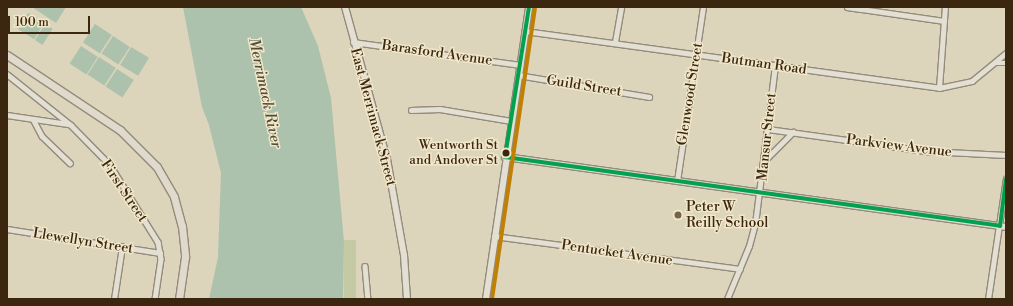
<!DOCTYPE html>
<style>
body{margin:0}
#map{position:relative;width:1013px;height:306px;overflow:hidden;background:#dcd4bb;font-family:"Libre Bodoni",serif}
div>[style]{position:absolute}
[style*='--x']{left:calc(var(--x)*1px);top:calc(var(--y)*1px);width:calc(var(--w)*1px);rotate:calc(var(--a)*1deg)}
.green>*{inset:0;background:#c4caa3;transform-origin:0 0}
.water>*{inset:0;background:#acc2ad;transform-origin:0 0}
.roads{filter:drop-shadow(1px 0 #938b7b) drop-shadow(-1px 0 #938b7b) drop-shadow(0 1px #938b7b) drop-shadow(0 -1px #938b7b)}
.street>*{height:4.5px;margin:-2.25px;padding:0 2.25px;transform-origin:2.25px;border-radius:2.25px;background:#e3dfd3}
.secondary>*{height:6px;margin:-3px;padding:0 3px;transform-origin:3px;border-radius:3px;background:#e3dfd3}
.primary>*{height:7px;margin:-3.5px;padding:0 3.5px;transform-origin:3.5px;border-radius:3.5px;background:#dfdacb}
.bus-1>*{height:4px;margin:-2px;padding:0 2px;transform-origin:2px;border-radius:2px;background:#03a04e}
.bus-2>*{height:4px;margin:-2px;padding:0 2px;transform-origin:2px;border-radius:2px;background:#bf8004}
.dots>*{width:11px;height:11px;translate:-50% -50%;box-sizing:border-box;border:2px solid #f1e7ca;border-radius:50%}
span{translate:-50% -50%;white-space:nowrap;text-align:center;line-height:1.15;-webkit-text-stroke:3px #f1e7ca;paint-order:stroke}
.bus-label{font-size:13px;color:#3b270f}
.right{translate:-100% -50%;text-align:right}
.street-label{font-size:14px;color:#3b270f}
.poi-label{font-size:14px;color:#3b270f}
.left{translate:0 -50%;text-align:left}
.water-label{font-size:15px;color:#524c35;font-style:italic}
.frame{position:absolute;inset:0;border:8px solid #3b270f;pointer-events:none}
.scale{position:absolute;left:8px;top:16px;width:82px;height:18px;box-sizing:border-box;border:2px solid #3b270f;border-top:0;padding-left:5px;font-size:12px;line-height:14px;white-space:nowrap;color:#3b270f;-webkit-text-stroke:3px #f1e7ca;paint-order:stroke}
</style>
<div id="map">
<div class="green">
<i style="left:356px;top:240px;width:59px;height:12px;rotate:90deg"></i>
</div>
<div class="water">
<i style="clip-path:polygon(32px 7px,66px 7px,56px 23px)"></i>
<i style="clip-path:polygon(183px 7px,301px 7px,318px 46px,331px 98px,344px 242px,343px 299px,209px 299px,218px 257px,221px 173px,209px 125px,202px 107px)"></i>
<i style="left:28px;top:13px;width:19px;height:19px;rotate:32deg"></i>
<i style="left:45px;top:24px;width:9px;height:19px;rotate:32deg"></i>
<i style="left:95px;top:24px;width:20px;height:22px;rotate:33deg"></i>
<i style="left:113px;top:36px;width:20px;height:21px;rotate:33deg"></i>
<i style="left:81px;top:46px;width:20px;height:21px;rotate:33deg"></i>
<i style="left:131px;top:47px;width:21px;height:21px;rotate:31deg"></i>
<i style="left:99px;top:57px;width:20px;height:21px;rotate:33deg"></i>
<i style="left:117px;top:69px;width:20px;height:21px;rotate:33deg"></i>
</div>
<div class="roads">
<div class="street">
<i style="--x:847;--y:7;--w:98;--a:8.2"></i>
<i style="--x:525;--y:31;--w:418;--a:7.8"></i>
<i style="--x:939;--y:88;--w:34;--a:-12"></i>
<i style="--x:972;--y:81;--w:44;--a:-39.5"></i>
<i style="--x:353;--y:42;--w:169;--a:7.8"></i>
<i style="--x:615;--y:42;--w:36;--a:-80"></i>
<i style="--x:996;--y:63;--w:10;--a:0"></i>
<i style="--x:7;--y:74;--w:82;--a:38.6"></i>
<i style="--x:71;--y:125;--w:56;--a:45.7"></i>
<i style="--x:110;--y:165;--w:91;--a:58.1"></i>
<i style="--x:158;--y:242;--w:17;--a:80"></i>
<i style="--x:161;--y:259;--w:40;--a:98.5"></i>
<i style="--x:518;--y:75;--w:133;--a:9.5"></i>
<i style="--x:939;--y:88;--w:81;--a:-85.8"></i>
<i style="--x:411;--y:110;--w:29;--a:-2"></i>
<i style="--x:440;--y:109;--w:72;--a:9.6"></i>
<i style="--x:7;--y:115;--w:63;--a:8.3"></i>
<i style="--x:33;--y:119;--w:19;--a:62"></i>
<i style="--x:42;--y:136;--w:39;--a:44"></i>
<i style="--x:768;--y:129;--w:161;--a:7.9"></i>
<i style="--x:927;--y:151;--w:79;--a:2.9"></i>
<i style="--x:764;--y:161;--w:41;--a:-45"></i>
<i style="--x:677;--y:181;--w:176;--a:-81.5"></i>
<i style="--x:7;--y:229;--w:155;--a:8.9"></i>
<i style="--x:494;--y:236;--w:248;--a:7.6"></i>
<i style="--x:365;--y:266;--w:33;--a:85"></i>
<i style="--x:114;--y:299;--w:53;--a:-81.3"></i>
<i style="--x:727;--y:299;--w:57;--a:-67.5"></i>
<i style="--x:749;--y:246;--w:23;--a:-75"></i>
<i style="--x:755;--y:224;--w:160;--a:-82.8"></i>
<i style="--x:988;--y:299;--w:121;--a:-81.5"></i>
</div>
<div class="secondary">
<i style="--x:345;--y:7;--w:158;--a:74.6"></i>
<i style="--x:387;--y:159;--w:97;--a:80"></i>
<i style="--x:404;--y:255;--w:44;--a:86.1"></i>
<i style="--x:505;--y:157;--w:506;--a:7.95"></i>
<i style="--x:486;--y:299;--w:295;--a:-81.6"></i>
</div>
<div class="primary">
<i style="--x:7;--y:55;--w:136;--a:33.6"></i>
<i style="--x:120;--y:130;--w:52;--a:45"></i>
<i style="--x:157;--y:167;--w:34;--a:60"></i>
<i style="--x:174;--y:197;--w:30;--a:75"></i>
<i style="--x:182;--y:226;--w:31;--a:84"></i>
<i style="--x:185;--y:257;--w:42;--a:98.1"></i>
</div>
</div>
<div class="bus-1">
<i style="--x:529;--y:7;--w:152;--a:99.1"></i>
<i style="--x:505;--y:157;--w:500;--a:7.9"></i>
<i style="--x:1000;--y:226;--w:47;--a:-82.7"></i>
</div>
<div class="bus-2">
<i style="--x:492;--y:299;--w:294;--a:-81.6"></i>
</div>
<div class="dots">
<i style="left:506px;top:153px;background:#3b270f"></i>
<i style="left:678px;top:215px;background:#73644b"></i>
</div>
<div class="bus-label">
<span class="right" style="left:498px;top:153px">Wentworth St<br>and Andover St</span>
</div>
<div class="street-label">
<span style="left:437px;top:53px;rotate:8deg">Barasford Avenue</span>
<span style="left:764px;top:64px;rotate:8deg">Butman Road</span>
<span style="left:584px;top:86px;rotate:9deg">Guild Street</span>
<span style="left:690px;top:94px;rotate:-81deg">Glenwood Street</span>
<span style="left:373px;top:117px;rotate:75deg">East Merrimack Street</span>
<span style="left:767px;top:137px;rotate:-84deg">Mansur Street</span>
<span style="left:899px;top:146px;rotate:7deg">Parkview Avenue</span>
<span style="left:124px;top:191px;rotate:56deg">First Street</span>
<span style="left:83px;top:241px;rotate:9deg">Llewellyn Street</span>
<span style="left:617px;top:253px;rotate:8deg">Pentucket Avenue</span>
</div>
<div class="poi-label">
<span class="left" style="left:686px;top:215px">Peter W<br>Reilly School</span>
</div>
<div class="water-label">
<span style="left:265px;top:93px;rotate:78deg">Merrimack River</span>
</div>
<div class="frame"></div>
<div class="scale">100 m</div>
</div>
